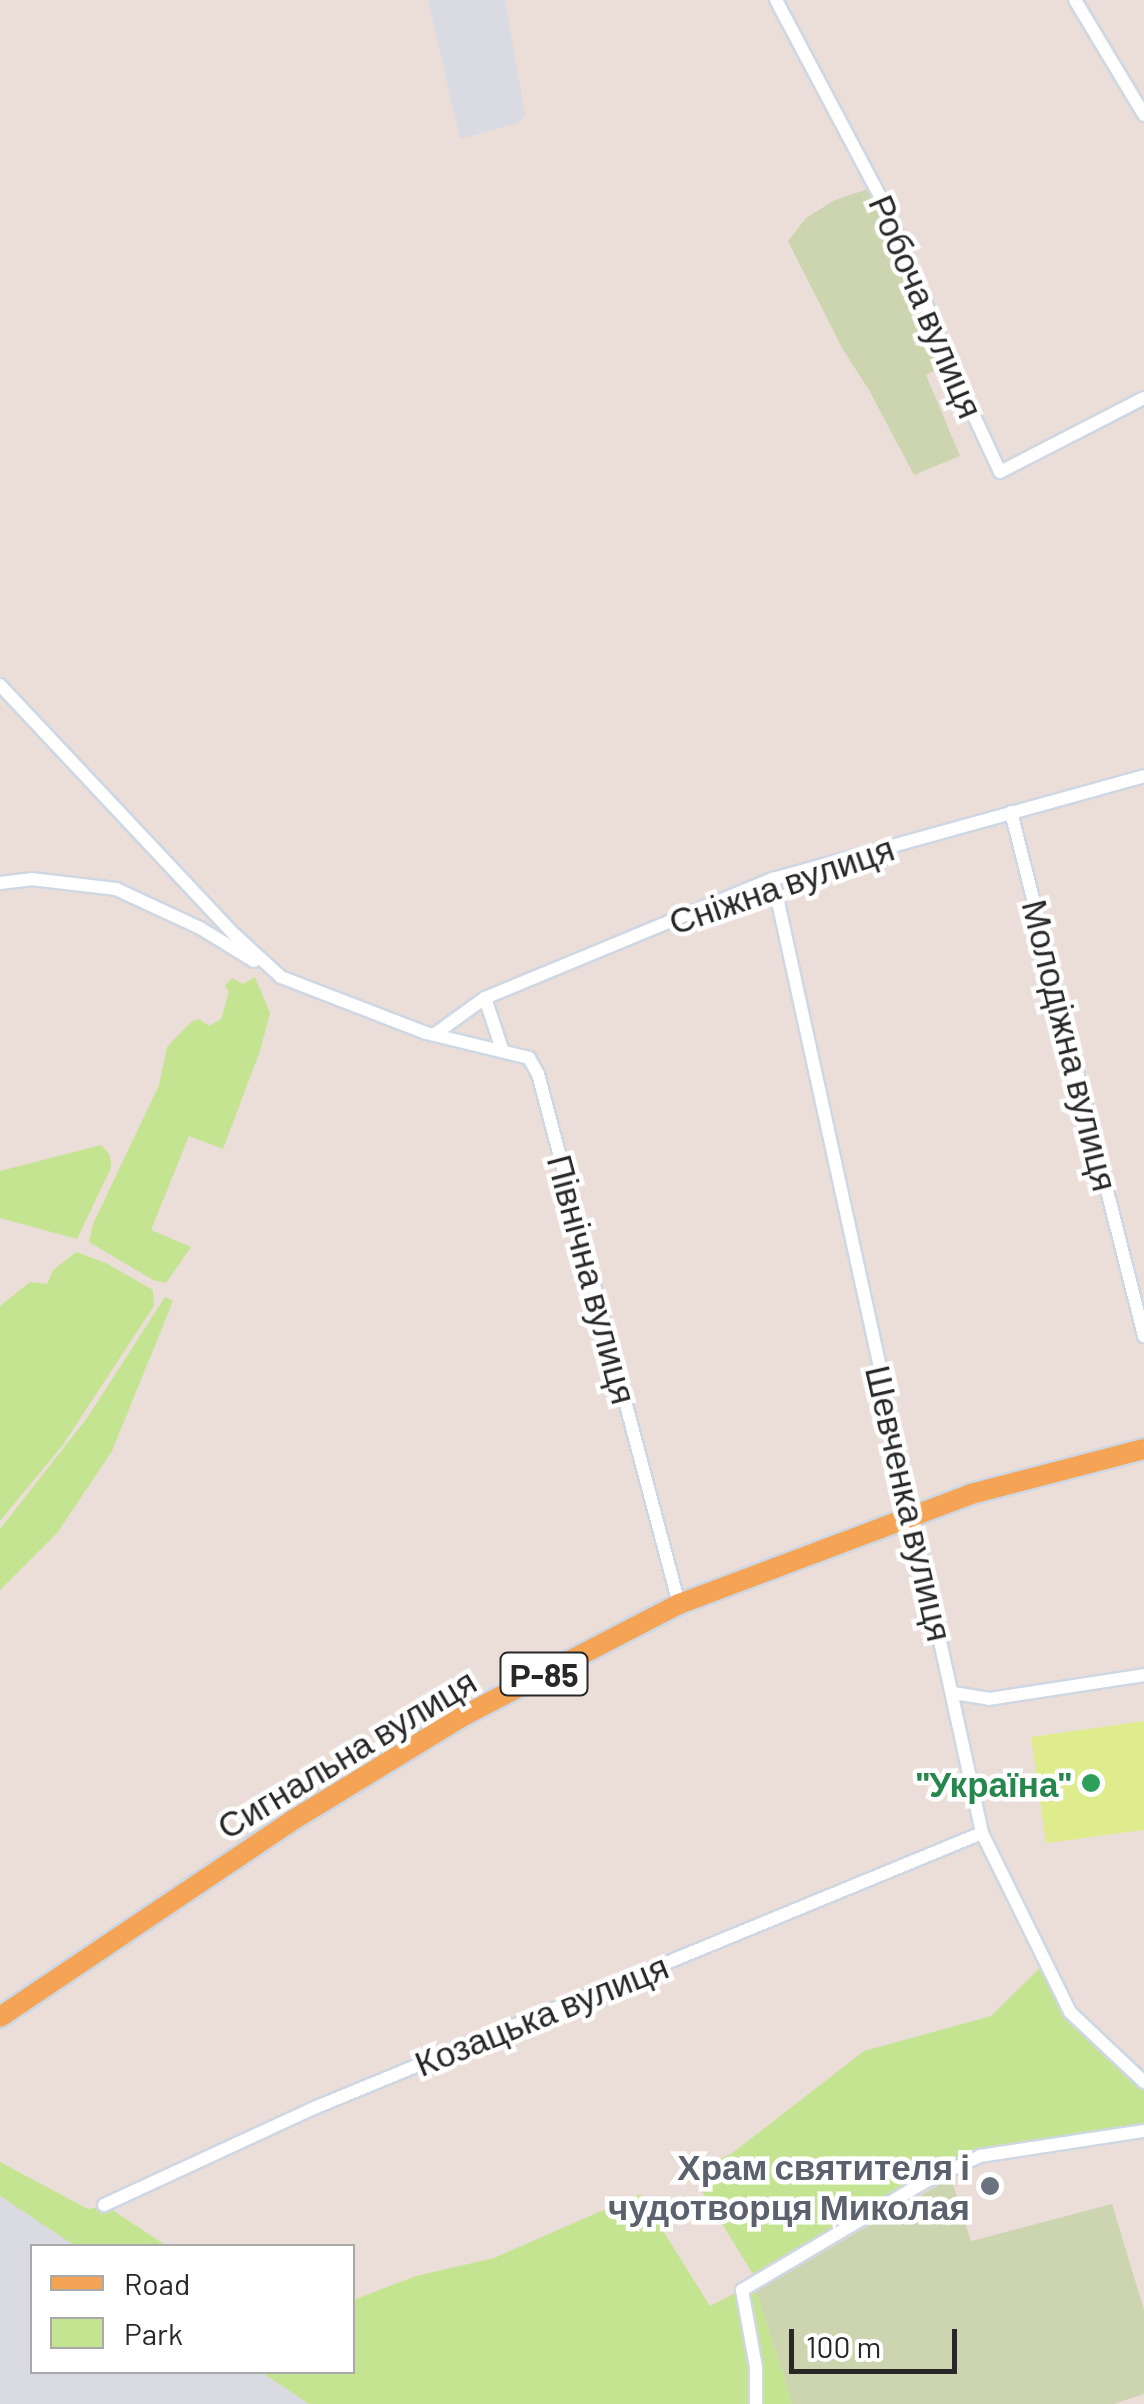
<!DOCTYPE html>
<meta charset="utf-8">
<style>
body{margin:0}
#map{position:relative;width:1144px;height:2404px;overflow:hidden;background:#ebded9;font-family:Barlow,sans-serif}
div>[style]{position:absolute}
[style*='--x']{left:calc(var(--x)*1px);top:calc(var(--y)*1px);width:calc(var(--w)*1px);rotate:calc(var(--a)*1deg)}
.industrial>*{inset:0;background:#dadae3}
.green>*{inset:0;background:#c4e492}
.cemetery>*{inset:0;background:#ccd5af}
.pitch>*{inset:0;background:#deec8e}
.roads{filter:drop-shadow(2px 0 #ced7e2) drop-shadow(-2px 0 #ced7e2) drop-shadow(0 2px #ced7e2) drop-shadow(0 -2px #ced7e2)}
.minor>*{height:12px;margin:-6px;padding:0 6px;transform-origin:6px;border-radius:6px;background:#fff}
.primary>*{height:20px;margin:-10px;padding:0 10px;transform-origin:10px;border-radius:10px;background:#f4a454}
.dots>*{width:28px;height:28px;translate:-50% -50%;box-sizing:border-box;border:5px solid #fff;border-radius:50%}
span{translate:-50% -50%;white-space:nowrap;text-align:center;line-height:1.15;-webkit-text-stroke:9px #fff;paint-order:stroke}
.shield-label span{padding:2px 8px;background:#fff;border:2px solid;border-radius:8px;-webkit-text-stroke-width:0}
.shield-label{font-size:32px;color:#282828;font-weight:700}
.street-label{font-size:35px;color:#282828}
.leisure-label{font-size:35px;color:#27864d;font-weight:700}
.right{translate:-100% -50%;text-align:right}
.worship-label{font-size:35px;color:#5b616d;font-weight:700}
.legend{position:absolute;left:30px;top:2244px;width:325px;height:130px;box-sizing:border-box;background:#fff;border:2px solid #a9a9a9;margin:0;padding:12px 18px;list-style:none;font-size:30px;color:#282828}
.legend li{display:flex;align-items:center;gap:20px;height:50px}
.legend b{width:50px;border:2px solid #a9a9a9}
.scale{position:absolute;left:789px;top:2329px;width:168px;height:45px;box-sizing:border-box;border:5px solid #282828;border-top:0;padding-left:12px;font-size:30px;line-height:35px;white-space:nowrap;color:#282828;-webkit-text-stroke:8px #fff;paint-order:stroke}
</style>
<div id="map">
<div class="industrial">
<i style="clip-path:polygon(428px 0,505px 0,525px 116px,518px 123px,460px 139px)"></i>
<i style="clip-path:polygon(0 2196px,75px 2246px,32px 2246px,32px 2372px,261px 2372px,309px 2404px,0 2404px)"></i>
</div>
<div class="green">
<i style="clip-path:polygon(255px 977px,270px 1013px,260px 1051px,223px 1149px,189px 1136px,151px 1230px,191px 1247px,166px 1283px,153px 1280px,89px 1242px,93px 1224px,159px 1085px,167px 1047px,191px 1022px,199px 1019px,209px 1026px,221px 1019px,229px 992px,225px 986px,232px 978px,243px 984px)"></i>
<i style="clip-path:polygon(101px 1145px,110px 1155px,111px 1168px,77px 1239px,0 1218px,0 1171px)"></i>
<i style="clip-path:polygon(76px 1252px,106px 1263px,153px 1290px,154px 1306px,62px 1446px,0 1521px,0 1306px,30px 1282px,47px 1284px,53px 1270px)"></i>
<i style="clip-path:polygon(165px 1297px,173px 1301px,112px 1451px,57px 1533px,0 1590px,0 1529px,87px 1418px)"></i>
<i style="clip-path:polygon(1045px 1963px,1069px 2013px,1144px 2083px,1144px 2130px,979px 2155px,756px 2279px,690px 2172px,731px 2154px,864px 2051px,991px 2016px)"></i>
<i style="clip-path:polygon(0 2162px,88px 2209px,106px 2206px,167px 2246px,75px 2246px,0 2196px)"></i>
<i style="clip-path:polygon(640px 2194px,710px 2306px,741px 2290px,755px 2404px,309px 2404px,261px 2372px,352px 2372px,353px 2300px,416px 2276px,494px 2258px)"></i>
<i style="clip-path:polygon(756px 2291px,793px 2404px,757px 2404px,745px 2297px)"></i>
</div>
<div class="cemetery">
<i style="clip-path:polygon(868px 189px,943px 367px,926px 375px,960px 456px,914px 475px,869px 390px,842px 348px,788px 241px,806px 218px,835px 200px)"></i>
<i style="clip-path:polygon(951px 2178px,971px 2241px,1112px 2204px,1144px 2310px,1144px 2394px,1114px 2404px,793px 2404px,756px 2291px)"></i>
</div>
<div class="pitch">
<i style="clip-path:polygon(1144px 1721px,1144px 1830px,1046px 1843px,1031px 1737px)"></i>
</div>
<div class="roads">
<div class="minor">
<i style="--x:776;--y:0;--w:241;--a:62.1"></i>
<i style="--x:889;--y:213;--w:170;--a:67.9"></i>
<i style="--x:953;--y:371;--w:111;--a:65"></i>
<i style="--x:1000;--y:472;--w:162;--a:-27.2"></i>
<i style="--x:1075;--y:0;--w:134;--a:59"></i>
<i style="--x:0;--y:685;--w:343;--a:46.8"></i>
<i style="--x:235;--y:935;--w:62;--a:42.4"></i>
<i style="--x:281;--y:977;--w:155;--a:21.1"></i>
<i style="--x:426;--y:1033;--w:106;--a:13.6"></i>
<i style="--x:529;--y:1058;--w:18;--a:61"></i>
<i style="--x:538;--y:1074;--w:548;--a:75.1"></i>
<i style="--x:1011;--y:812;--w:541;--a:75.76"></i>
<i style="--x:773;--y:879;--w:977;--a:77.64"></i>
<i style="--x:982;--y:1833;--w:199;--a:63.8"></i>
<i style="--x:1070;--y:2012;--w:102;--a:43.4"></i>
<i style="--x:0;--y:883;--w:31;--a:-7"></i>
<i style="--x:31;--y:879;--w:86;--a:6.7"></i>
<i style="--x:116;--y:889;--w:93;--a:24.9"></i>
<i style="--x:200;--y:928;--w:63;--a:31.4"></i>
<i style="--x:485;--y:998;--w:54;--a:71.6"></i>
<i style="--x:435;--y:1034;--w:62;--a:-35.8"></i>
<i style="--x:485;--y:998;--w:312;--a:-22.5"></i>
<i style="--x:773;--y:879;--w:385;--a:-15.5"></i>
<i style="--x:953;--y:1693;--w:36;--a:9"></i>
<i style="--x:989;--y:1699;--w:157;--a:-8.8"></i>
<i style="--x:104;--y:2205;--w:231;--a:-24.8"></i>
<i style="--x:314;--y:2108;--w:722;--a:-22.38"></i>
<i style="--x:756;--y:2404;--w:37;--a:-90"></i>
<i style="--x:756;--y:2367;--w:78;--a:-100.3"></i>
<i style="--x:742;--y:2290;--w:214;--a:-30.6"></i>
<i style="--x:926;--y:2181;--w:60;--a:-24.8"></i>
<i style="--x:980;--y:2156;--w:166;--a:-8.7"></i>
</div>
<div class="primary">
<i style="--x:0;--y:2017;--w:353;--a:-33.9"></i>
<i style="--x:293;--y:1820;--w:202;--a:-31.4"></i>
<i style="--x:465;--y:1715;--w:241;--a:-27.4"></i>
<i style="--x:679;--y:1604;--w:312;--a:-20.6"></i>
<i style="--x:971;--y:1494;--w:179;--a:-14.6"></i>
</div>
</div>
<div class="dots">
<i style="left:1091px;top:1783px;background:#2e9e5b"></i>
<i style="left:990px;top:2186px;background:#6b7280"></i>
</div>
<div class="shield-label">
<span style="left:544px;top:1674px">Р-85</span>
</div>
<div class="street-label">
<span style="left:927px;top:306px;rotate:67deg">Робоча вулиця</span>
<span style="left:781px;top:884px;rotate:-19deg">Сніжна вулиця</span>
<span style="left:1071px;top:1045px;rotate:76deg">Молодіжна вулиця</span>
<span style="left:593px;top:1279px;rotate:75deg">Північна вулиця</span>
<span style="left:910px;top:1503px;rotate:77deg">Шевченка вулиця</span>
<span style="left:346px;top:1753px;rotate:-31deg">Сигнальна вулиця</span>
<span style="left:541px;top:2014px;rotate:-22deg">Козацька вулиця</span>
</div>
<div class="leisure-label">
<span class="right" style="left:1071px;top:1783px">"Україна"</span>
</div>
<div class="worship-label">
<span class="right" style="left:970px;top:2186px">Храм святителя і<br>чудотворця Миколая</span>
</div>
<ul class="legend">
<li><b style="height:12px;background:#f4a454"></b>Road</li>
<li><b style="height:28px;background:#c4e492"></b>Park</li>
</ul>
<div class="scale">100 m</div>
</div>
